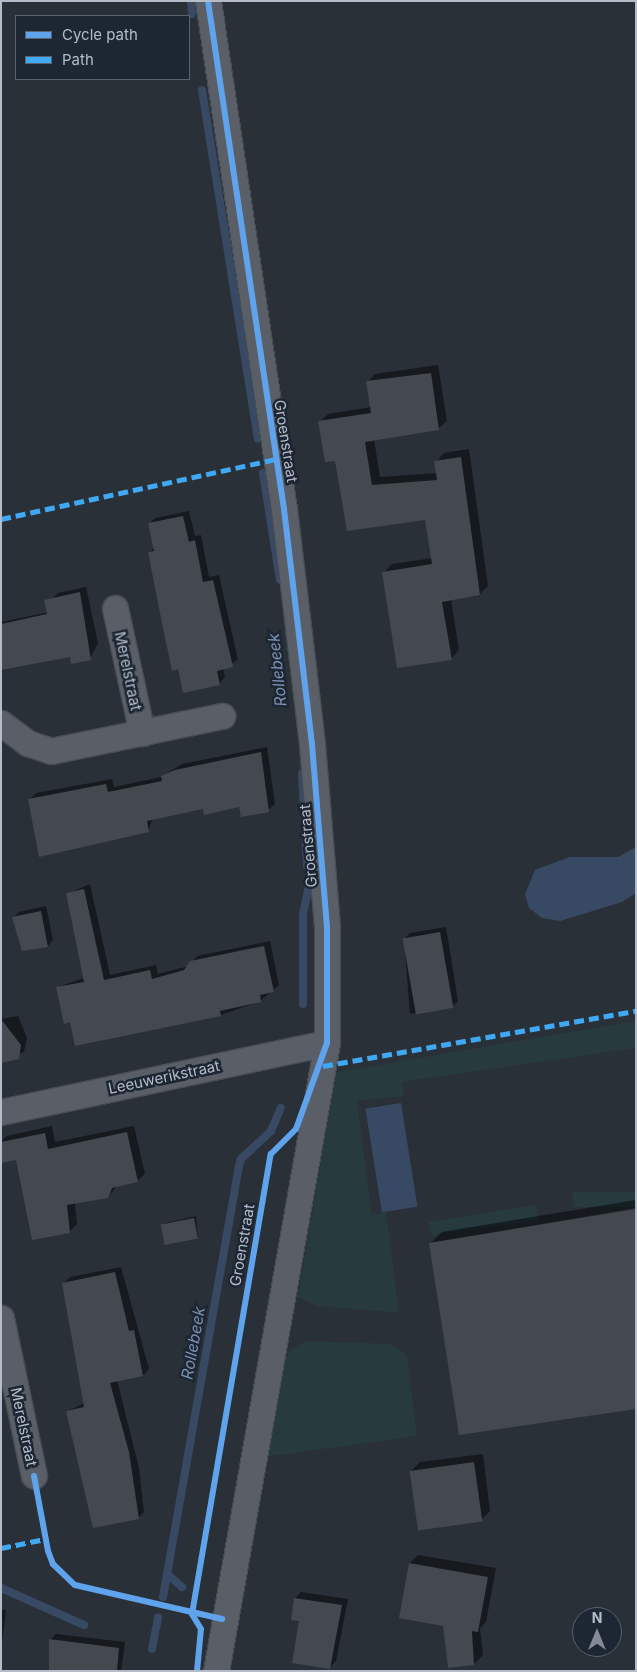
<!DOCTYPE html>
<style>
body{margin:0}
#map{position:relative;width:637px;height:1672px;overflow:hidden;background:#2a3038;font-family:Inter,sans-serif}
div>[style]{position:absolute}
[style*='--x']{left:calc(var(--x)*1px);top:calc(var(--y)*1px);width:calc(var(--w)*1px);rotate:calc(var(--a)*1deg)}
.green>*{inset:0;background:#273a3e;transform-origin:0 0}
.water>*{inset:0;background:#384963;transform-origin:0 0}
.shadow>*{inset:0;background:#0007}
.stream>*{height:8px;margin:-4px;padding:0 4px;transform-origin:4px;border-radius:4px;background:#384963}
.building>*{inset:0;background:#444950;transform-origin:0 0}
.roads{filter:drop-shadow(1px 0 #484c53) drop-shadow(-1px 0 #484c53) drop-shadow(0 1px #484c53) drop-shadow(0 -1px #484c53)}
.street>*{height:25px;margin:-12.5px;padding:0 12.5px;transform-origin:12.5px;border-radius:12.5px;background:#5a5e66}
.quiet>*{height:5px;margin-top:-2.5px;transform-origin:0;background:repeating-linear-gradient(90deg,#3fa9f5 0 10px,transparent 0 15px)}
.cycleway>*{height:6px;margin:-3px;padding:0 3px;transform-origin:3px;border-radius:3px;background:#60a3ed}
span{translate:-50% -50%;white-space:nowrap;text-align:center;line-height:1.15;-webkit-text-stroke:5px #1d2633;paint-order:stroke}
.street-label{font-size:15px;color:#b4bcc9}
.water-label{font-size:16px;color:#7c92b1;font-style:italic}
.frame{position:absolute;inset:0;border:2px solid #b4bcc9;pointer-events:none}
.legend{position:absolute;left:15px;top:15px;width:175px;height:65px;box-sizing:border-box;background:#1d2633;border:1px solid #59626f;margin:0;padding:6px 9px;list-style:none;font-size:15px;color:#b4bcc9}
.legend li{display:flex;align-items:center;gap:10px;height:25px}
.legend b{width:25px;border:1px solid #59626f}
.north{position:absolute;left:572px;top:1607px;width:50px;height:50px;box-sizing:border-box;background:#1d2633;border:1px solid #59626f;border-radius:50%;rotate:0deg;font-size:14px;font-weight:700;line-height:20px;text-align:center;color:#b4bcc9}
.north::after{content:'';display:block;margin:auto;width:18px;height:22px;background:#848b96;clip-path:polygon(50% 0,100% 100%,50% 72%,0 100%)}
</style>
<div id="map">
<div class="green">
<i style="clip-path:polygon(636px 1021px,636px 1048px,402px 1082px,404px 1096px,357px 1101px,372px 1215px,386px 1212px,399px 1313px,317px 1306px,298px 1297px,336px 1072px)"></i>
<i style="left:636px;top:1192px;width:15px;height:63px;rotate:90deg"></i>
<i style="clip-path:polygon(536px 1205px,539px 1220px,431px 1235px,428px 1222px)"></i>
<i style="clip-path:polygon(306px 1341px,391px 1344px,401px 1350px,407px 1357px,417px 1436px,264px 1457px,285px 1360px,289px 1351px)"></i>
</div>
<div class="water">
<i style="clip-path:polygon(636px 847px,636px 893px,622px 902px,560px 921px,542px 918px,529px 908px,525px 894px,535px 870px,570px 857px,618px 857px)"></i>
<i style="left:401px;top:1103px;width:105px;height:36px;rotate:81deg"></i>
</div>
<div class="shadow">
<i style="clip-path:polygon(438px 365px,447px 421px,438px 429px,374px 439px,380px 477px,438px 473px,436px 462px,444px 453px,469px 449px,488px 586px,480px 594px,451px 599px,459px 650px,451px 659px,383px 573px,392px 564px,433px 558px,426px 518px,348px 530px,336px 460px,320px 422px,328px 414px,371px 407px,367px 382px,375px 374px)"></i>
<i style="clip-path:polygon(189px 511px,195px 536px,201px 535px,209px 577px,219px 575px,238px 660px,223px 668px,225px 677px,219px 684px,150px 552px,154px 548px,149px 524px,155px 518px)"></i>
<i style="clip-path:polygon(86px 587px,98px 643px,90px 659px,71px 655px,1px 669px,1px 622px,54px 611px,52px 599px,58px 593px)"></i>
<i style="clip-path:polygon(267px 747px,275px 804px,268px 810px,240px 806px,204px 808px,153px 818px,148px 831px,29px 800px,36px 793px,112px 779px,114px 787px,161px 777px,182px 764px)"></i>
<i style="clip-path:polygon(90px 884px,110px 975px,156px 965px,158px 974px,189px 966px,197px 956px,270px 941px,279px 985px,260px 1001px,221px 1015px,71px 1021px,58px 987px,84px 978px,67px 894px)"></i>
<i style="clip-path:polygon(46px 906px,53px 940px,48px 946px,14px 917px,19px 912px)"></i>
<i style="clip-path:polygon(446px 927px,458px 1001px,452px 1007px,410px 1014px,404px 939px,410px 933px)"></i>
<i style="clip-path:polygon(18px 1016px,27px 1038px,24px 1052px,1px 1062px,1px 1019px)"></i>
<i style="clip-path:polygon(52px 1126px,55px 1142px,134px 1126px,145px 1174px,137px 1181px,117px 1186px,108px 1197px,75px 1203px,77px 1224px,69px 1232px,17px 1158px,1px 1154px,1px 1141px,7px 1136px)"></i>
<i style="clip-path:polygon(636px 1200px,636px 1208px,431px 1243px,442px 1232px)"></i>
<i style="clip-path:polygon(196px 1216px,198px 1238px,163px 1225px,165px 1223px)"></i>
<i style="clip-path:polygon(121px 1267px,149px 1369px,143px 1375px,117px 1380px,139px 1468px,144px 1512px,138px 1518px,67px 1411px,85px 1403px,64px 1283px,70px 1277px)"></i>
<i style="clip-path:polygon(483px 1454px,490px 1511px,481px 1520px,411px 1471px,420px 1462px)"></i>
<i style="clip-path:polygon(418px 1555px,496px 1568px,486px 1622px,480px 1628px,483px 1655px,474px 1664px,445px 1625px,410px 1563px)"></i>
<i style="clip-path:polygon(301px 1592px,348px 1599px,336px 1661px,330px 1667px,300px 1620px,295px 1598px)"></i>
<i style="clip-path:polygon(1px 1610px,6px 1610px,1px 1651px)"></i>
<i style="clip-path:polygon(56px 1634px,125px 1642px,121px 1671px,50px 1671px,50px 1640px)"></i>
</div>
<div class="stream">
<i style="--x:191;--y:1;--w:13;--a:86"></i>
<i style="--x:202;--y:90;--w:353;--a:80.9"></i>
<i style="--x:263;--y:473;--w:108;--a:81"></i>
<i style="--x:302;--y:773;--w:93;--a:86.9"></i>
<i style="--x:303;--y:1004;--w:90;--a:-90"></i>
<i style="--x:303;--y:914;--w:25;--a:-78"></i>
<i style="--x:167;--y:1574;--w:20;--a:41"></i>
<i style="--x:1;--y:1588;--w:91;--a:24"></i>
<i style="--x:163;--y:1597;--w:434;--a:-80"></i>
<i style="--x:238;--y:1170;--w:11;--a:-75"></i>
<i style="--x:241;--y:1159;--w:41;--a:-43"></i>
<i style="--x:271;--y:1131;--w:25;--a:-67"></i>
<i style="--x:152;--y:1649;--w:32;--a:-79"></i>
</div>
<div class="building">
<i style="clip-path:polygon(431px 373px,439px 430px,365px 442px,372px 485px,437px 480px,434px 461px,461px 457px,480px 595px,442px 602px,452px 660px,397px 668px,382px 572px,432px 564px,425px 520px,347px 531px,335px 461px,325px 462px,318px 421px,371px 413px,366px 381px)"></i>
<i style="clip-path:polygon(183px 516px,189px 542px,195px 540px,203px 582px,213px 580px,233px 667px,217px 671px,220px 685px,183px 693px,178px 669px,172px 671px,164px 633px,148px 552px,154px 551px,148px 523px)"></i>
<i style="clip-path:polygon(80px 592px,91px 660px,71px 664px,70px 657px,1px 670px,1px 624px,47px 614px,44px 600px)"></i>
<i style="clip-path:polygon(261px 752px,269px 812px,241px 817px,239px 807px,204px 815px,203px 809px,147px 821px,149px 832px,39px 857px,28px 799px,106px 784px,108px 792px,162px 781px,161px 776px,175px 770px)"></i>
<i style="clip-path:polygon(84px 889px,104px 980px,150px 970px,152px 979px,184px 970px,190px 961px,264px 946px,274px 992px,260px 995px,261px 1002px,220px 1011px,221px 1016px,75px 1046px,70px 1022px,64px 1024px,56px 987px,84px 982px,66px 893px)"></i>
<i style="clip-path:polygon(41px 911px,48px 947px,22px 951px,12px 917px)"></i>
<i style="left:440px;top:932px;width:77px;height:38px;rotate:80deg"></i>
<i style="clip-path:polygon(1px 1019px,21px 1045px,19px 1059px,1px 1063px)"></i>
<i style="clip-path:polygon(127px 1132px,138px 1182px,112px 1188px,108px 1198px,67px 1205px,70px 1233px,32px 1240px,16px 1160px,1px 1163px,1px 1142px,45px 1133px,48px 1149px)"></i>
<i style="clip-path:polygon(636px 1209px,636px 1409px,459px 1435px,429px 1243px)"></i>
<i style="left:194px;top:1218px;width:21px;height:34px;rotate:79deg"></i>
<i style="clip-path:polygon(115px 1272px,129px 1331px,134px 1330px,143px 1376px,110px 1383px,129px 1452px,139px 1519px,93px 1528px,66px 1411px,84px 1407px,62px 1283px)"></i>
<i style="left:474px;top:1462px;width:60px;height:65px;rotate:82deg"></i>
<i style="clip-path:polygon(409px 1563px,488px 1577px,478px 1632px,472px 1631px,474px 1665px,448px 1668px,443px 1626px,399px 1618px)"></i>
<i style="clip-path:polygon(294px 1598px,342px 1605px,330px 1669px,292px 1663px,299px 1621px,291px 1620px)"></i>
<i style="clip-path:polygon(49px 1639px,119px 1648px,117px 1671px,49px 1671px)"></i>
</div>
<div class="roads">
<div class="street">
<i style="--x:208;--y:1;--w:514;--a:81.49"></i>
<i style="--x:284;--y:509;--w:237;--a:83.2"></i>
<i style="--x:312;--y:744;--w:184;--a:85.3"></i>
<i style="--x:327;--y:927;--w:116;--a:90"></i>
<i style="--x:327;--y:1043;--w:638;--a:100.02"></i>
<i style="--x:115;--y:608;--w:128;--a:77.8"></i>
<i style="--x:1;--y:723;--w:34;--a:37"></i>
<i style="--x:28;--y:743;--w:24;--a:19"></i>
<i style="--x:51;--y:751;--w:175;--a:-11.6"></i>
<i style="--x:1;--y:1112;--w:333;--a:-12"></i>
<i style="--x:1;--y:1318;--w:161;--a:78.2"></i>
</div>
</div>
<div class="quiet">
<i style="--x:1;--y:519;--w:281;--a:-12.3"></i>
<i style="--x:323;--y:1066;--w:318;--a:-10"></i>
<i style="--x:1;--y:1548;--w:45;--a:-11.6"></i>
</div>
<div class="cycleway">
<i style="--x:34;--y:1476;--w:76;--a:79.4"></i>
<i style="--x:48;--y:1551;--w:14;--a:69"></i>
<i style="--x:53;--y:1564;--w:30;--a:44"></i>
<i style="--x:75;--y:1585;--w:151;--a:13"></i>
<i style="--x:197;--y:1671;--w:42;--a:-84.6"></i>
<i style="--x:201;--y:1629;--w:17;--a:-121"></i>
<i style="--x:192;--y:1614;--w:467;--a:-80.3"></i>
<i style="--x:271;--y:1154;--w:35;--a:-45"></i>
<i style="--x:296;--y:1129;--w:91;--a:-70.2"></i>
<i style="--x:327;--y:1043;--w:116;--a:-90"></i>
<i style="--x:327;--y:927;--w:184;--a:-94.7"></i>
<i style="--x:312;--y:744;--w:237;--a:-96.8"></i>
<i style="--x:284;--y:509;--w:514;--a:-98.51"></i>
</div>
<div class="street-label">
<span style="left:286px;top:441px;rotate:81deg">Groenstraat</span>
<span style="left:128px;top:671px;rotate:78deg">Merelstraat</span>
<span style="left:308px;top:846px;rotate:-95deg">Groenstraat</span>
<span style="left:164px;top:1077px;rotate:-12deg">Leeuwerikstraat</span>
<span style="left:242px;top:1245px;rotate:-80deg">Groenstraat</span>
<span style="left:24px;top:1427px;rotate:78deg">Merelstraat</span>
</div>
<div class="water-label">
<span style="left:277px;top:670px;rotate:-96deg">Rollebeek</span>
<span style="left:193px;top:1343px;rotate:-80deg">Rollebeek</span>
</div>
<div class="frame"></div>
<ul class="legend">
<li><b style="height:6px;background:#60a3ed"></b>Cycle path</li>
<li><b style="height:6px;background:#3fa9f5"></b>Path</li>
</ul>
<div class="north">N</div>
</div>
